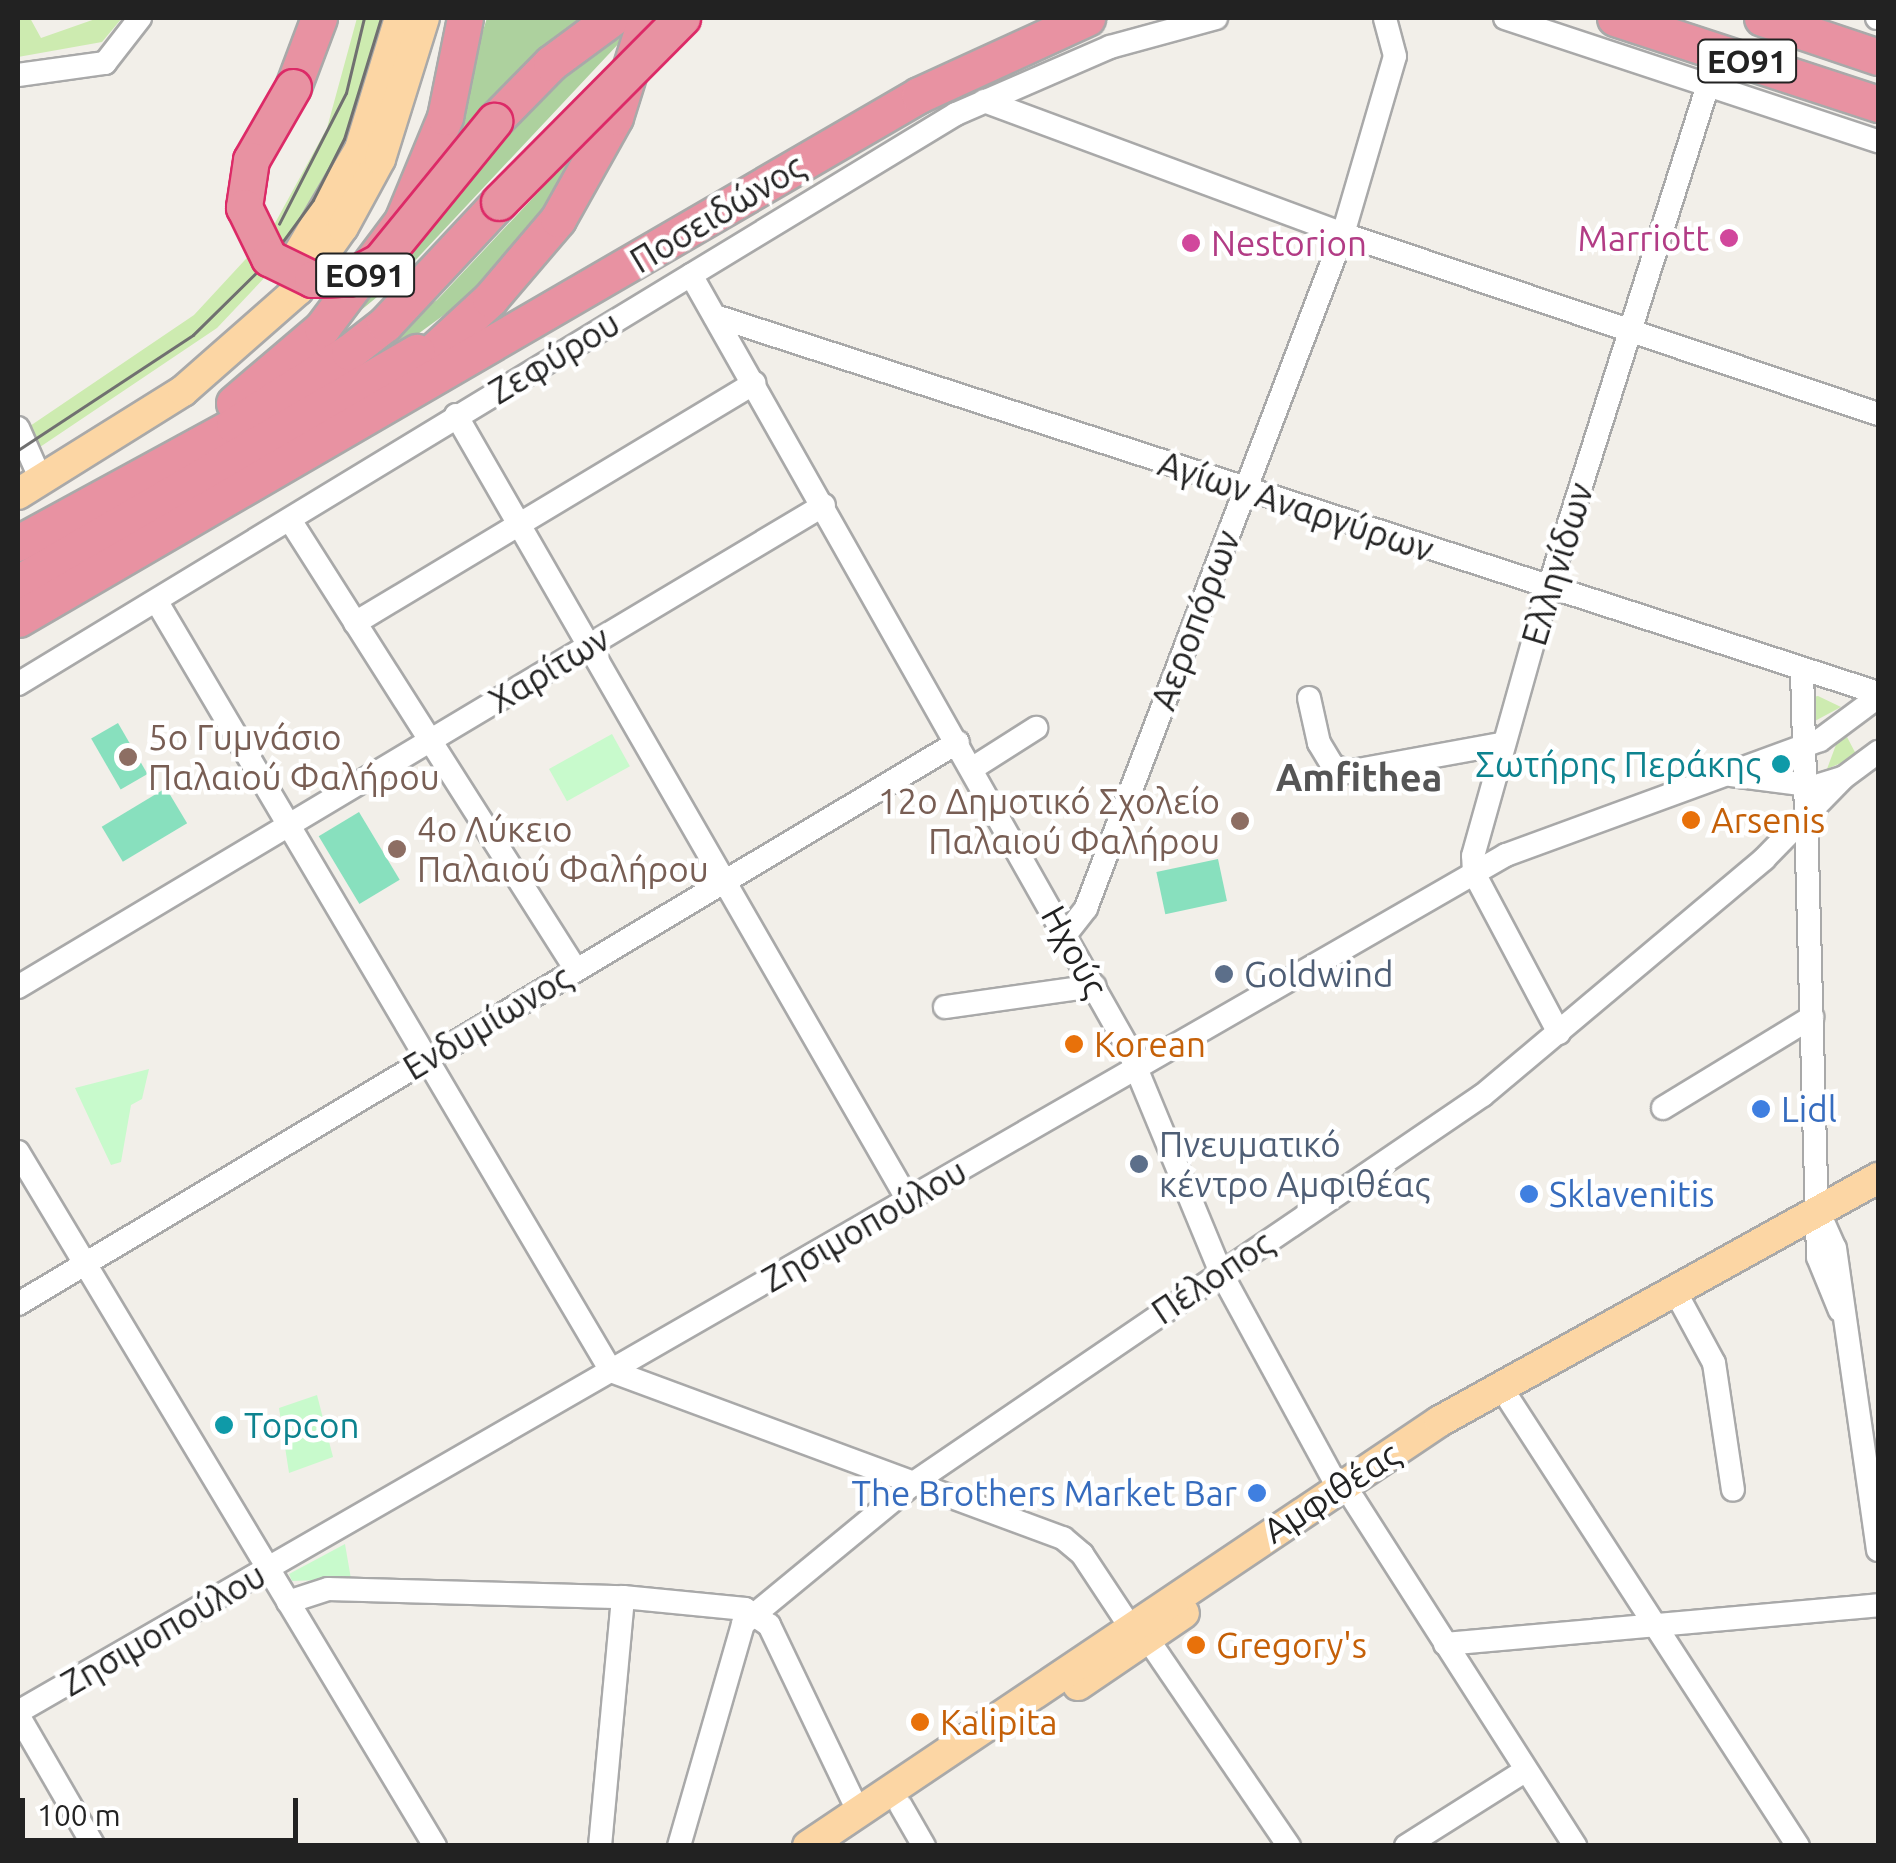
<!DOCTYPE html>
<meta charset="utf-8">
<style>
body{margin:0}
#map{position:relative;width:1896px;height:1863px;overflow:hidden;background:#f2efe9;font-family:Ubuntu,sans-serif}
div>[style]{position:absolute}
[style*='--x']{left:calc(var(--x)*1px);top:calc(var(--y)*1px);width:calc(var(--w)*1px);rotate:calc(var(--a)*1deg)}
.grass>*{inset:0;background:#cdebb0}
.forest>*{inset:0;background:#add19e}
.park>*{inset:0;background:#c8facc;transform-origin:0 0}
.pitch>*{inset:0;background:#88e0be;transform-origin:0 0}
.roads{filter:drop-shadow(2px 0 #a9a9a9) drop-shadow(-2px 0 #a9a9a9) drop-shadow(0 2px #a9a9a9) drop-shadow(0 -2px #a9a9a9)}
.minor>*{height:22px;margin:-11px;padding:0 11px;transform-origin:11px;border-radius:11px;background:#fff}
.major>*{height:30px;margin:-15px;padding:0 15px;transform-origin:15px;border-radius:15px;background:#fcd6a4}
.highway>*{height:35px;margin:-17.5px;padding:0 17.5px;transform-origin:17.5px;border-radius:17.5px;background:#e892a2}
.tram>*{height:2.5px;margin:-1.25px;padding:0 1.25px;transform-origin:1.25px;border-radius:1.25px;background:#707070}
.bridges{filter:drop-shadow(2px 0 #dc2a67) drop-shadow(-2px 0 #dc2a67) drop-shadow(0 2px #dc2a67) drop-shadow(0 -2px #dc2a67)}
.highway-bridge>*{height:35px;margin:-17.5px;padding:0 17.5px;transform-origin:17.5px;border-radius:17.5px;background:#e892a2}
.dots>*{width:28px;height:28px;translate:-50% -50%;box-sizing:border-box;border:5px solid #fff;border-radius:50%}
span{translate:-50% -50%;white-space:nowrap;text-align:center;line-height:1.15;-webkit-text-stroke:9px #fff;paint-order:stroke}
.shield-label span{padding:2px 8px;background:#fff;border:2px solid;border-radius:8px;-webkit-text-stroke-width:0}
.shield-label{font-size:32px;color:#222;font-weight:700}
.street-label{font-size:35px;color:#222}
.hotel-label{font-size:35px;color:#b23c85}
.right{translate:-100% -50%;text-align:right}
.left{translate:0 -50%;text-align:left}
.education-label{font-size:35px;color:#785e54}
.culture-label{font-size:35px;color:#0d838f}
.food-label{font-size:35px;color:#c56008}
.service-label{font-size:35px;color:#4e5e75}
.shop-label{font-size:35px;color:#366cbe}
.neighbourhood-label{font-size:38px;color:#555;font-weight:700}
.frame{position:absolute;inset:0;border:20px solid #222;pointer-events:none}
.scale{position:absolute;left:20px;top:1798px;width:278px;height:45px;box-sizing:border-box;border:5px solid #222;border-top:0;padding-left:12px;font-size:30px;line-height:35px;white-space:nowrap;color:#222;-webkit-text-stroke:8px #fff;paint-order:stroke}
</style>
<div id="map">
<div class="grass">
<i style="clip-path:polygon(18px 18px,30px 18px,41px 38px,98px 18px,122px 18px,102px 42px,18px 57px)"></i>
<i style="clip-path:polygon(357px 18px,390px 18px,370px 125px,283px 258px,217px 328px,40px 447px,30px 426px,194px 315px,269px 234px,327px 128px)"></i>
<i style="clip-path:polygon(1813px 697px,1818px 696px,1841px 707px,1813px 722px)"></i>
<i style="clip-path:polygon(1847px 737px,1857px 756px,1827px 769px,1837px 742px)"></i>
</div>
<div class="forest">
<i style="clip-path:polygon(487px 18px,626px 18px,622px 40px,394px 283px,326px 339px,441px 162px)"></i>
<i style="clip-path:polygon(593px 134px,539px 216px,463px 301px,392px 353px,196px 460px,437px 300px)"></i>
</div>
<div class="park">
<i style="left:612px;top:734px;width:37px;height:72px;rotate:61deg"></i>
<i style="clip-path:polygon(149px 1069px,142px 1099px,131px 1105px,121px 1162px,111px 1165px,75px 1088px)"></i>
<i style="clip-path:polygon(317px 1395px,333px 1457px,289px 1473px,279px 1408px)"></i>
<i style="clip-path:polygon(345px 1544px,351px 1579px,292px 1581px,289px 1574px)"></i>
</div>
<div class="pitch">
<i style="left:118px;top:723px;width:59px;height:31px;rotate:60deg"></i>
<i style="left:166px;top:788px;width:41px;height:75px;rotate:59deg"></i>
<i style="left:359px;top:812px;width:79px;height:47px;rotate:59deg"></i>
<i style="left:1218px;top:859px;width:43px;height:63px;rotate:78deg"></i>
</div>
<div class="roads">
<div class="minor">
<i style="--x:1505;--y:18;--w:393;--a:18.3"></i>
<i style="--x:1877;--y:18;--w:1;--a:0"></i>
<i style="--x:18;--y:75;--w:88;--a:-7.9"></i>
<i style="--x:105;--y:63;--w:57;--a:-52.1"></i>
<i style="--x:984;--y:101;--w:383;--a:20.3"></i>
<i style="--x:1343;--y:234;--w:564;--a:18.6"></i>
<i style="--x:691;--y:275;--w:886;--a:60.51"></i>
<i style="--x:1127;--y:1046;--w:243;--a:67.5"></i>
<i style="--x:1220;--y:1271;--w:245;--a:61.4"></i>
<i style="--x:715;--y:316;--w:1223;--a:17.96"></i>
<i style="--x:456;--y:415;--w:906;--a:60.07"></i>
<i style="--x:18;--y:428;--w:57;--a:66.1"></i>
<i style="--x:290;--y:520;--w:531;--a:57.54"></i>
<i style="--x:157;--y:602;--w:893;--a:59.44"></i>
<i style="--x:611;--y:1371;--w:482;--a:20.3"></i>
<i style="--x:1063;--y:1538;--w:25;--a:40"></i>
<i style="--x:1082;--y:1554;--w:85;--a:56.5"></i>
<i style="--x:355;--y:623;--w:466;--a:-31"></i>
<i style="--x:1802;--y:670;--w:587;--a:88.44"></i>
<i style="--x:1818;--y:1257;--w:58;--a:67.8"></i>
<i style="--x:18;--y:684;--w:1098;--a:-31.29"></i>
<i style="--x:956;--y:114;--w:168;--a:-23.5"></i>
<i style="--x:1110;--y:47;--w:110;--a:-15.3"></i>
<i style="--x:1309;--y:698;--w:46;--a:77.5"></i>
<i style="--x:1319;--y:743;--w:26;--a:59"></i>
<i style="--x:1332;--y:765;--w:17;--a:25"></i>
<i style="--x:1347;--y:772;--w:157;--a:-10.3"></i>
<i style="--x:973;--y:768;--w:75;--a:-32.4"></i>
<i style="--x:1731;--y:775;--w:86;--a:7.4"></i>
<i style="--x:1816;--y:786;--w:28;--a:-17"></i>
<i style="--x:1843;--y:778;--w:44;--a:-36.6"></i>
<i style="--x:1066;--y:934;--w:33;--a:-52"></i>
<i style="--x:1086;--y:908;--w:721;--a:-69.13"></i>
<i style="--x:1343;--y:234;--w:185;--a:-73.7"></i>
<i style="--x:1395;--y:56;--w:39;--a:-105"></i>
<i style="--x:18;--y:987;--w:939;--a:-30.88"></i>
<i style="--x:945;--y:1007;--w:151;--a:-8"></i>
<i style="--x:1559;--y:1033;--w:181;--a:-118"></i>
<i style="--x:1474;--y:873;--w:17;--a:-93"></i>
<i style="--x:1473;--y:856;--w:276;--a:-74.3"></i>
<i style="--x:1548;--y:590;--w:530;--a:-72.42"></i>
<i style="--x:1663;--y:1108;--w:175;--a:-31.4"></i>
<i style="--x:18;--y:1152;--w:810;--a:59"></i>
<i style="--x:1820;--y:1215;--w:36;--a:66"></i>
<i style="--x:1835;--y:1248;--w:305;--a:81.9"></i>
<i style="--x:18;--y:1304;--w:1095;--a:-30.87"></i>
<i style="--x:1682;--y:1304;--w:67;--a:61.5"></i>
<i style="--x:1714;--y:1363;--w:128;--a:81.5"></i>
<i style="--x:1510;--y:1401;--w:530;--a:57.09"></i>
<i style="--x:1354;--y:1500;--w:411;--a:57.4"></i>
<i style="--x:288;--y:1602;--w:42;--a:-18"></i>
<i style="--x:328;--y:1589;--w:295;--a:1.6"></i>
<i style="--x:623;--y:1597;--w:123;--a:5.6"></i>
<i style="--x:745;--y:1609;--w:29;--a:34"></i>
<i style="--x:769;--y:1625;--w:206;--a:64.4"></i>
<i style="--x:1147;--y:1638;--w:252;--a:55.7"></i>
<i style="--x:1445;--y:1644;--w:435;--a:-5.1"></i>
<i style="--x:18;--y:1712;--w:1717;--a:-29.94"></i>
<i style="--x:1506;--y:855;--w:334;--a:-20.1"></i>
<i style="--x:1820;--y:740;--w:72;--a:-36.6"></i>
<i style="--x:18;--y:1715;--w:151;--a:59.9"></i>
<i style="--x:901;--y:1806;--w:46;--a:60.1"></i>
<i style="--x:600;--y:1846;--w:250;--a:-84.7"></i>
<i style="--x:679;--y:1846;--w:231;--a:-73.9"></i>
<i style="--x:743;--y:1624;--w:223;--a:-39.5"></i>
<i style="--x:915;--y:1482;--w:687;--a:-34.27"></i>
<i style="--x:1483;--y:1095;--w:367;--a:-40"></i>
<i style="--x:1764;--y:859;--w:113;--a:-45.7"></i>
<i style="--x:1406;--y:1846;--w:142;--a:-32.3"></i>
</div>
<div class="major">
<i style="--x:292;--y:265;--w:134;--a:-59.6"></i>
<i style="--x:360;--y:149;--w:137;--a:-73"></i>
<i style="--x:18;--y:494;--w:195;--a:-32"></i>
<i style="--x:183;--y:391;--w:153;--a:-41.3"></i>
<i style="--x:298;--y:290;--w:77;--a:-54.5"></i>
<i style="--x:343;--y:227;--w:77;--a:-61.4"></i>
<i style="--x:380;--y:159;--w:148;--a:-72.7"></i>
<i style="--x:1078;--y:1685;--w:128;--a:-34.2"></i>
<i style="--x:808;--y:1846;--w:762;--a:-33.92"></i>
<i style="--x:1440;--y:1421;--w:501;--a:-29.02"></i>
</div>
<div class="highway">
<i style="--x:1615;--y:18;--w:277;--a:18.1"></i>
<i style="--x:1762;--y:18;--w:122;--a:18.6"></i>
<i style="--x:293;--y:87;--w:74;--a:-69.4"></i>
<i style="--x:494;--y:121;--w:81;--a:-45.5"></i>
<i style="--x:551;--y:63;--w:76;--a:-36.4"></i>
<i style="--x:404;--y:378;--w:117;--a:-42.6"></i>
<i style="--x:490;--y:299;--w:105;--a:-49.6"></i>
<i style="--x:558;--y:219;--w:117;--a:-60.8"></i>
<i style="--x:615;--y:117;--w:104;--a:-72.6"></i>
<i style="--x:234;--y:403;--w:116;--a:-40.4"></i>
<i style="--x:322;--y:328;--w:134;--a:-53.2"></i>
<i style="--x:402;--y:221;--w:113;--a:-67.5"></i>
<i style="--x:445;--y:117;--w:101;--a:-78.6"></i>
<i style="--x:18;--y:543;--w:246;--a:-28.6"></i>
<i style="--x:234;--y:425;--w:136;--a:-32.4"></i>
<i style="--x:349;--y:352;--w:46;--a:-37.9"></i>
<i style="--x:385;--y:324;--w:167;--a:-46.9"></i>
<i style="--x:18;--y:583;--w:461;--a:-30.1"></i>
<i style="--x:18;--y:619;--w:1042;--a:-30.18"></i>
<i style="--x:919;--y:95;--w:185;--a:-24.6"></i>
</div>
</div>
<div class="tram">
<i style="--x:279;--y:224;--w:147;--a:-62.9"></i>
<i style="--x:346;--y:93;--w:77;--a:-76.5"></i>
<i style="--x:18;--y:450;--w:209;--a:-33.3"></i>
<i style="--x:193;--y:335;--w:108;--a:-44.6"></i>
<i style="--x:270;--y:259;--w:73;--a:-53.9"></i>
<i style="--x:313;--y:200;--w:68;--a:-63.1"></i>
<i style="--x:344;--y:139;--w:127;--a:-73"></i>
</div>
<div class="bridges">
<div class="highway-bridge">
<i style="--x:293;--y:87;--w:84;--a:119.9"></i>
<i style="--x:251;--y:160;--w:48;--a:98.5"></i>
<i style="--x:244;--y:207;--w:57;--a:63.9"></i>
<i style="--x:269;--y:258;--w:48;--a:26"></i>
<i style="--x:312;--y:279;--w:36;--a:-2"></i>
<i style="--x:348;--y:278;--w:36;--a:-28"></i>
<i style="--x:380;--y:261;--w:181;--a:-50.8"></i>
<i style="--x:499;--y:202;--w:260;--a:-45.2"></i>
</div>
</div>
<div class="dots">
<i style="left:1729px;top:238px;background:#d1479c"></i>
<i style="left:1191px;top:243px;background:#d1479c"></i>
<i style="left:128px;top:757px;background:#8d6e63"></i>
<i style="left:1781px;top:764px;background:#0f9aa8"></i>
<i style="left:1691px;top:820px;background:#e8710a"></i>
<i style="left:1240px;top:821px;background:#8d6e63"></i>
<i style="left:397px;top:849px;background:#8d6e63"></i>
<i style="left:1224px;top:974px;background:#5c6f8a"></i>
<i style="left:1074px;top:1044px;background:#e8710a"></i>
<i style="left:1761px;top:1109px;background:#3f7fe0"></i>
<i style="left:1139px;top:1164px;background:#5c6f8a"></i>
<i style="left:1529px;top:1194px;background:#3f7fe0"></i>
<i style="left:224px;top:1425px;background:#0f9aa8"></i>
<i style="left:1257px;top:1493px;background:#3f7fe0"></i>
<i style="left:1196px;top:1645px;background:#e8710a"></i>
<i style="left:920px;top:1722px;background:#e8710a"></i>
</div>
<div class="shield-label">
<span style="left:1747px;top:61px">ΕΟ91</span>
<span style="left:365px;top:275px">ΕΟ91</span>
</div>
<div class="street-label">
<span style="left:717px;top:213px;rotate:-31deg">Ποσειδώνος</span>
<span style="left:554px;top:357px;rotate:-31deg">Ζεφύρου</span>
<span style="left:1296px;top:506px;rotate:18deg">Αγίων Αναργύρων</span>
<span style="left:1557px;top:564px;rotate:-73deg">Ελληνίδων</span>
<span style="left:1195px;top:620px;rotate:-69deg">Αεροπόρων</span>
<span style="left:549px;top:669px;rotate:-31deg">Χαρίτων</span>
<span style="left:1075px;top:951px;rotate:61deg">Ηχούς</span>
<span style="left:487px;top:1022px;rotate:-31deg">Ενδυμίωνος</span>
<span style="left:864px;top:1225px;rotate:-30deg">Ζησιμοπούλου</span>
<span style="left:1212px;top:1277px;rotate:-34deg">Πέλοπος</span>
<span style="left:1331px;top:1492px;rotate:-33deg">Αμφιθέας</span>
<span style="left:163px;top:1629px;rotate:-30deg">Ζησιμοπούλου</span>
</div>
<div class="hotel-label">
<span class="right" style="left:1709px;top:238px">Marriott</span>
<span class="left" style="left:1211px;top:243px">Nestorion</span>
</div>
<div class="education-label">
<span class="left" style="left:148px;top:757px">5ο Γυμνάσιο<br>Παλαιού Φαλήρου</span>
<span class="right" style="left:1220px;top:821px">12ο Δημοτικό Σχολείο<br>Παλαιού Φαλήρου</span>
<span class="left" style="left:417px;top:849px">4ο Λύκειο<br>Παλαιού Φαλήρου</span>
</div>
<div class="culture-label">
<span class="right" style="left:1761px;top:764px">Σωτήρης Περάκης</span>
<span class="left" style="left:244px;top:1425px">Topcon</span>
</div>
<div class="food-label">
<span class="left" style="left:1711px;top:820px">Arsenis</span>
<span class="left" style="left:1094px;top:1044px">Korean</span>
<span class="left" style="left:1216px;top:1645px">Gregory's</span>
<span class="left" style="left:940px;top:1722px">Kalipita</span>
</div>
<div class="service-label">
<span class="left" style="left:1244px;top:974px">Goldwind</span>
<span class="left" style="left:1159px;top:1164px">Πνευματικό<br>κέντρο Αμφιθέας</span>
</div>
<div class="shop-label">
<span class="left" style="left:1781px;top:1109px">Lidl</span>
<span class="left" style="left:1549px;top:1194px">Sklavenitis</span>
<span class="right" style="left:1237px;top:1493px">The Brothers Market Bar</span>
</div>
<div class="neighbourhood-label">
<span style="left:1359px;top:778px">Amfithea</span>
</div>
<div class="frame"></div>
<div class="scale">100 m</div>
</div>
